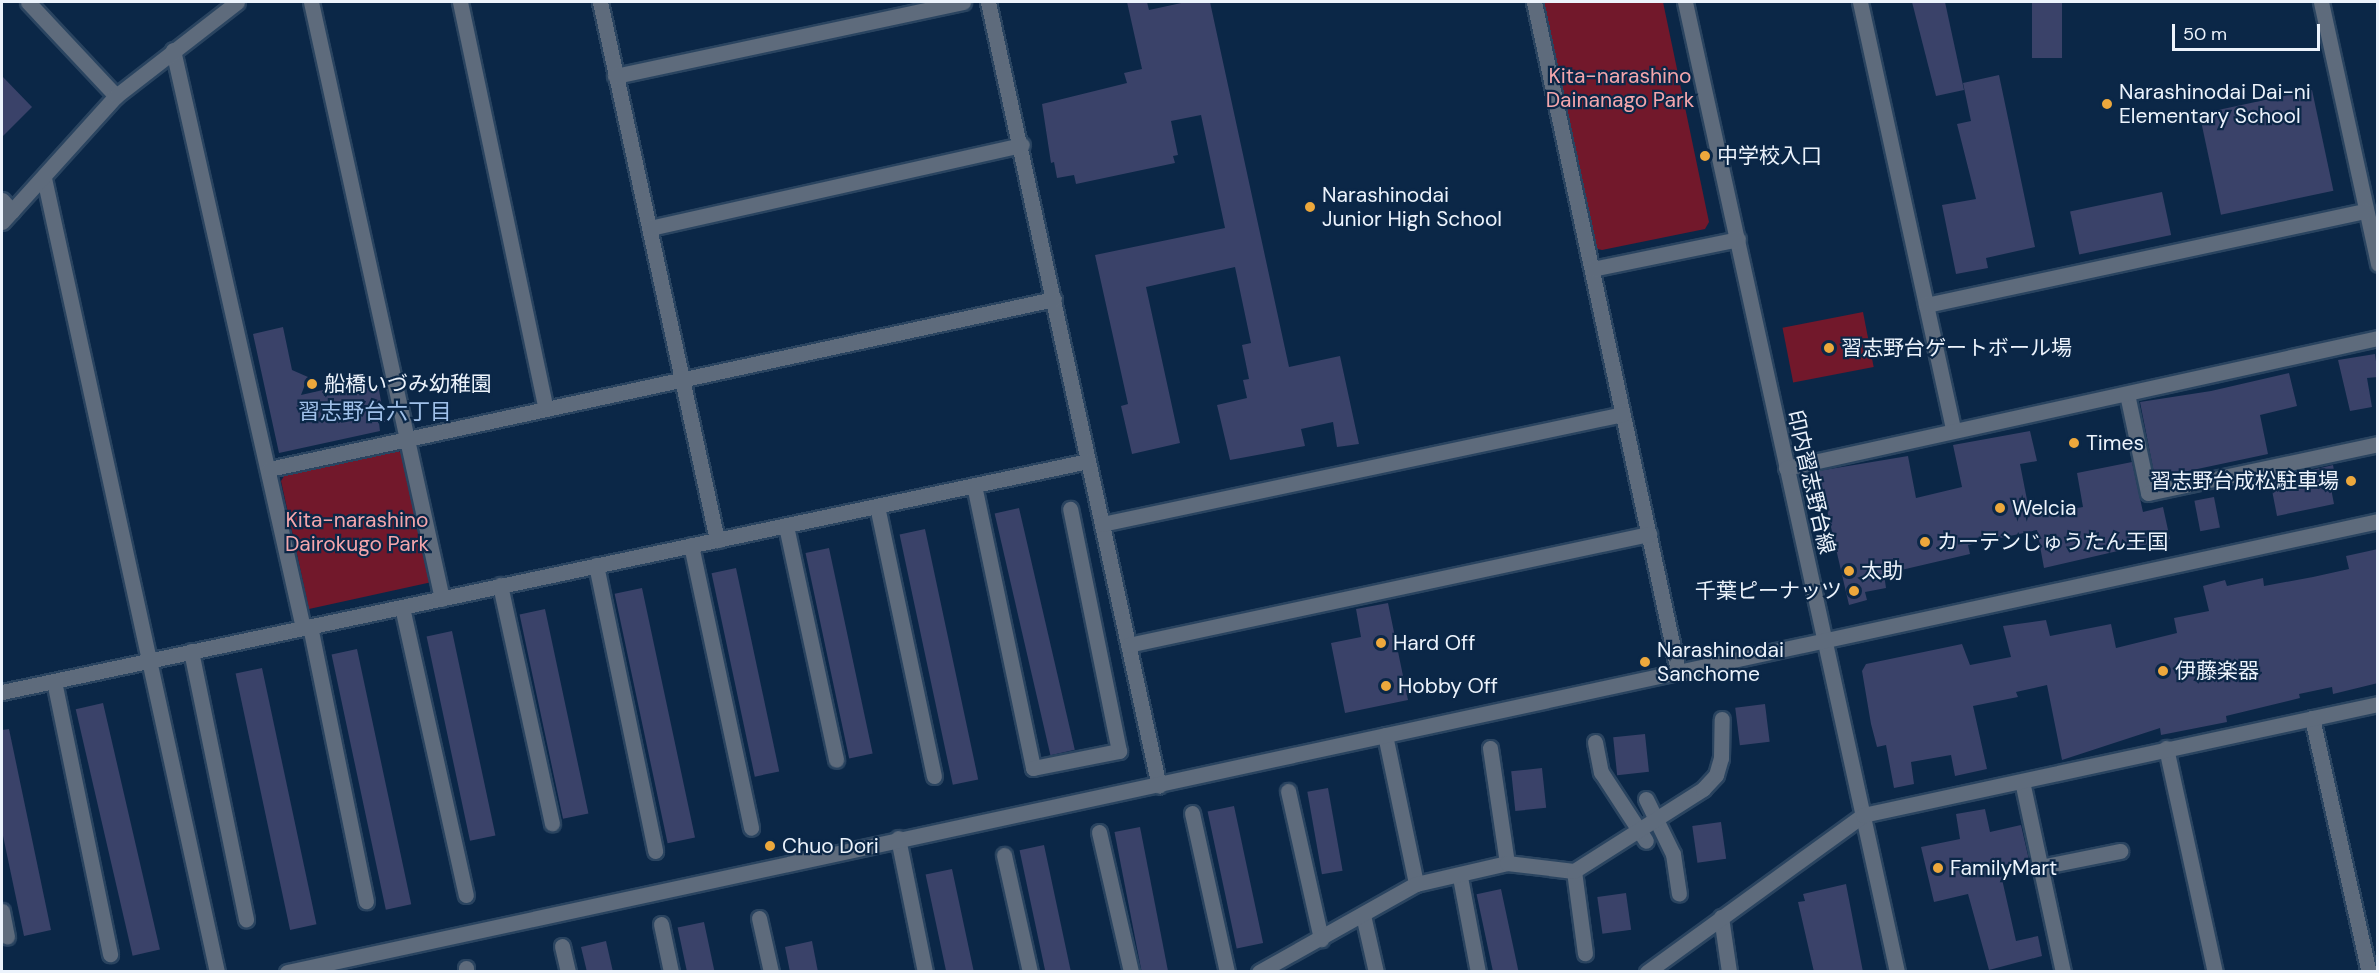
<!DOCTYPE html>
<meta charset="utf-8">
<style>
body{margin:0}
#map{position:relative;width:2379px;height:973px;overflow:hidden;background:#0b2747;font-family:"DM Sans","Noto Sans JP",sans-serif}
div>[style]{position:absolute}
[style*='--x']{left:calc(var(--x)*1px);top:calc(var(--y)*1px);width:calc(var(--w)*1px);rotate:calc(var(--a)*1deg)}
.green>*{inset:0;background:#72182b;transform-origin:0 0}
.building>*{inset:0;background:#3a4269;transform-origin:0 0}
.roads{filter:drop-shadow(2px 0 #2a4460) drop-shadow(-2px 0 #2a4460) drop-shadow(0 2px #2a4460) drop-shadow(0 -2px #2a4460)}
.minor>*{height:15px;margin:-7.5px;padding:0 7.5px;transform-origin:7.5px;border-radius:7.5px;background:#5e6b7c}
.dots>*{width:16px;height:16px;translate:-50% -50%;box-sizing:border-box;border:3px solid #0b2747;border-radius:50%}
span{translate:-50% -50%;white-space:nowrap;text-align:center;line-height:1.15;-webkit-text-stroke:4.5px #0b2747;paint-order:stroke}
.park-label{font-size:21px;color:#f4a6ac}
.poi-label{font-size:21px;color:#ecf3fc}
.left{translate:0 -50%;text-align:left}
.right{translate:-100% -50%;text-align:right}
.street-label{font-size:21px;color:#ecf3fc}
.neighbourhood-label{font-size:22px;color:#a0c1ea}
.frame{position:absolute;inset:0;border:3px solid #ecf3fc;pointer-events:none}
.scale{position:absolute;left:2172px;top:24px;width:148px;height:27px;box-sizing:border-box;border:3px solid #ecf3fc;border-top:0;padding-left:8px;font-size:18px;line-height:21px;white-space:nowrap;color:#ecf3fc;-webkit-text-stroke:4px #0b2747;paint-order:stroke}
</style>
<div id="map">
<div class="green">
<i style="clip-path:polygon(1541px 2px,1663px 2px,1709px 222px,1705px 229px,1602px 250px,1593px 248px)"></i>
<i style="left:1863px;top:312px;width:56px;height:82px;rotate:79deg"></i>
<i style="clip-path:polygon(397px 450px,404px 454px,432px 582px,309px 609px,281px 481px,286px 473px)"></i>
</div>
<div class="building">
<i style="clip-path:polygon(1127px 2px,1147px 2px,1149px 10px,1186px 2px,1210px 2px,1289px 367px,1340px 356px,1359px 444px,1337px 447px,1333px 422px,1301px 429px,1305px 446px,1230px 460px,1217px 405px,1247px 398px,1243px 380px,1249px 379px,1242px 345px,1251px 343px,1235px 267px,1146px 287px,1180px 443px,1132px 454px,1121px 406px,1128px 404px,1095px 255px,1225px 228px,1201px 115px,1171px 121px,1178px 155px,1173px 156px,1175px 163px,1076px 184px,1074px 175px,1057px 178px,1054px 162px,1051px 163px,1042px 104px,1127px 83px,1124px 73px,1142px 69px)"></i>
<i style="clip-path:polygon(1912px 2px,1945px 2px,1964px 90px,1936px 96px)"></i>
<i style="left:2032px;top:2px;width:30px;height:56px"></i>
<i style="clip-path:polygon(1999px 75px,2035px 247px,1986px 258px,1988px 268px,1956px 274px,1942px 205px,1976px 199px,1957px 124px,1971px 121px,1963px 83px)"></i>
<i style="clip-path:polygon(2px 76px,32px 107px,2px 137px)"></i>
<i style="left:2312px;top:90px;width:103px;height:115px;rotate:78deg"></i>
<i style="left:2162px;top:192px;width:44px;height:94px;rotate:78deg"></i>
<i style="clip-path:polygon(283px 327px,292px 370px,308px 377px,301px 395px,323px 390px,324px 396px,378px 385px,385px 422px,379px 423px,380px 431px,279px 453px,253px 334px)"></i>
<i style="clip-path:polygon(2375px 354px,2378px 377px,2367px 378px,2372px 407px,2350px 411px,2338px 360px)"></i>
<i style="clip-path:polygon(2289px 373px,2297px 406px,2260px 415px,2268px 454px,2155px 478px,2140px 402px,2211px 391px)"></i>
<i style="clip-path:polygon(2030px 431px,2037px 461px,2020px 464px,2028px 505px,2048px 502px,2050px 513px,2083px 507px,2077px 473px,2132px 462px,2143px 512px,2163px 507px,2170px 539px,2044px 568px,2037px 530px,1968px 545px,1970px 554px,1884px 574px,1886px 588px,1865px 592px,1867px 600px,1849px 605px,1818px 471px,1908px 456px,1916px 498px,1962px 487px,1953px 445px)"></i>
<i style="clip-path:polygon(2333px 465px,2336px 481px,2330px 483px,2334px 504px,2277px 516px,2270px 480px)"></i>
<i style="left:2214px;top:497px;width:31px;height:20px;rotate:79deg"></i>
<i style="left:1019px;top:508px;width:248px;height:25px;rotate:77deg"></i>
<i style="left:925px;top:529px;width:256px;height:26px;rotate:78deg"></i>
<i style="left:829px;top:548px;width:210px;height:24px;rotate:78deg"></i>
<i style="clip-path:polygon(2378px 549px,2378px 683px,2333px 694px,2332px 687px,2299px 694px,2300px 698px,2226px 716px,2227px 722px,2161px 735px,2160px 728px,2062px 760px,2047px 685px,2016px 692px,2018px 697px,1973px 706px,1987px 769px,1955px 776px,1951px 755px,1911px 762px,1914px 784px,1894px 788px,1886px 745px,1877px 747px,1871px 724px,1862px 671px,1866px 664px,1962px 644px,1970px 665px,2011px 657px,2003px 626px,2046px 620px,2050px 636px,2111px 624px,2116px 648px,2177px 633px,2174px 618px,2209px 611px,2203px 586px,2225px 580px,2227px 586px,2263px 578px,2264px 586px,2313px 577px,2349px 569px,2346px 556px)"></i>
<i style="left:736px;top:568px;width:208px;height:25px;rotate:78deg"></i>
<i style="left:642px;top:588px;width:255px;height:28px;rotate:78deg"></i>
<i style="clip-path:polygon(1388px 603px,1408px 700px,1345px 713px,1331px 643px,1361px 637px,1356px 609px)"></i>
<i style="left:545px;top:609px;width:209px;height:26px;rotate:78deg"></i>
<i style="left:452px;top:631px;width:209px;height:26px;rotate:78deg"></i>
<i style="left:357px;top:649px;width:261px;height:26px;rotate:78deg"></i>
<i style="left:262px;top:668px;width:262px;height:27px;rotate:78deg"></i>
<i style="left:103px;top:703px;width:253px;height:28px;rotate:77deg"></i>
<i style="left:1765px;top:704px;width:38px;height:30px;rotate:83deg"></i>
<i style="clip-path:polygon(9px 729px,51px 930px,24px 936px,2px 831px,2px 730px)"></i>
<i style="left:1645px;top:734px;width:38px;height:32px;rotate:84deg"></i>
<i style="left:1542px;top:768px;width:40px;height:31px;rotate:84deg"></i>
<i style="left:1328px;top:788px;width:84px;height:21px;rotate:80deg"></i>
<i style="left:1234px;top:806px;width:140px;height:27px;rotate:78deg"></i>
<i style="clip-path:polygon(1985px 809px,1990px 832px,2021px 825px,2029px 860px,1999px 866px,2016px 941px,2038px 936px,2042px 956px,1989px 970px,1968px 894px,1934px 902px,1921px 847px,1960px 839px,1956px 814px)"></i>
<i style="left:1721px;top:822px;width:37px;height:29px;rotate:82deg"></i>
<i style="left:1140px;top:827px;width:148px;height:26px;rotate:79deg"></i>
<i style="left:1044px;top:845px;width:130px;height:25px;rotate:78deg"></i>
<i style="left:952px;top:869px;width:105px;height:27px;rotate:78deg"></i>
<i style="clip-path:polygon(1846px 884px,1863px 972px,1814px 972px,1798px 902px,1805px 901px,1803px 894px)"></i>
<i style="left:1501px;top:889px;width:85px;height:25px;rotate:78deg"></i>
<i style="left:1626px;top:893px;width:37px;height:29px;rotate:82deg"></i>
<i style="left:704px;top:922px;width:51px;height:27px;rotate:78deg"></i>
<i style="clip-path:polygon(606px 941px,613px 972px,587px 972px,581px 947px)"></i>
<i style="clip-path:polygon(812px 941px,818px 972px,790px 972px,785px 947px)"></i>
</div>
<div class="roads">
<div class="minor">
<i style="--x:28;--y:2;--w:129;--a:46.9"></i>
<i style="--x:311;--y:2;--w:611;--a:77.62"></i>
<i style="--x:460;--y:2;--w:414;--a:78.1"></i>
<i style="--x:600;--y:2;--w:551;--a:77.73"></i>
<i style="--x:988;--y:2;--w:802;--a:77.7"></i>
<i style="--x:1534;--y:2;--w:684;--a:77.85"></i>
<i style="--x:1685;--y:2;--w:993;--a:77.67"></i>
<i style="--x:1860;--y:2;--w:438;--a:77.7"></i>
<i style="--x:2321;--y:2;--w:268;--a:77.7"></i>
<i style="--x:173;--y:50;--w:592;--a:77.32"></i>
<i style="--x:615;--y:76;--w:356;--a:-12"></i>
<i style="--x:44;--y:178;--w:813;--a:77.71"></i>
<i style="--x:2;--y:200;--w:15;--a:48"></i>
<i style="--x:2;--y:222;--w:170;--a:-47.9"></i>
<i style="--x:116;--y:96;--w:153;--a:-37.8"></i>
<i style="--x:650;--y:228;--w:381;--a:-12.6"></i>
<i style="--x:1592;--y:269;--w:149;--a:-11.6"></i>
<i style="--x:1926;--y:305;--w:450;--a:-12.1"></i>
<i style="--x:2127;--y:394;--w:101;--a:78"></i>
<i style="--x:2148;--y:493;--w:235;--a:-12"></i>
<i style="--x:1786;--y:468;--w:606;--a:-12.39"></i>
<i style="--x:269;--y:469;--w:803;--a:-12.22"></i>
<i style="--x:974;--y:485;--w:289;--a:78.2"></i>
<i style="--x:1033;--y:768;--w:88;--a:-11.2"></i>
<i style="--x:1119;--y:751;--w:247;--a:-101.4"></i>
<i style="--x:877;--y:506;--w:276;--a:78.1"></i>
<i style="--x:1102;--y:524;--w:532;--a:-11.92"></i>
<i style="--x:786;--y:526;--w:239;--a:77.9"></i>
<i style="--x:691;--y:545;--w:289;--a:78"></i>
<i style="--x:596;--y:565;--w:292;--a:78.3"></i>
<i style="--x:500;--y:585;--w:244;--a:77.7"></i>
<i style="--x:402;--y:607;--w:295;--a:77.5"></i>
<i style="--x:310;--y:626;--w:281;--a:78.5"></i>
<i style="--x:1128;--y:645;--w:533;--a:-12.03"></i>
<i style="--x:191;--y:651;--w:274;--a:78.4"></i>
<i style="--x:54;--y:681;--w:279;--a:78.4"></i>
<i style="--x:2;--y:692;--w:1110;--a:-12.01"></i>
<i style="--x:2312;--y:718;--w:260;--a:77.4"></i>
<i style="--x:1385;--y:735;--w:152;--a:78.2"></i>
<i style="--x:1595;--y:742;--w:31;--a:79"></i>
<i style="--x:1601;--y:772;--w:82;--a:56.9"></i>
<i style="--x:1490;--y:748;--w:116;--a:81.6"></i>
<i style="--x:2166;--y:748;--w:229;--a:77.7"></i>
<i style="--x:2022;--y:781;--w:195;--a:77.9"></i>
<i style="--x:1288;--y:791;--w:152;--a:77.4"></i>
<i style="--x:1646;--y:799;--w:61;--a:63.9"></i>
<i style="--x:1673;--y:854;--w:40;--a:81.5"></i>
<i style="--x:1192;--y:813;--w:163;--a:77.6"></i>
<i style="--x:1099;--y:832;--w:144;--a:77.1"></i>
<i style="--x:898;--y:838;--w:137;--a:78.6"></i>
<i style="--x:1004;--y:855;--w:120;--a:77.5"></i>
<i style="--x:2040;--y:867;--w:82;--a:-11.3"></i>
<i style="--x:1574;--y:871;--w:83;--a:82.4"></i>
<i style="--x:1460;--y:877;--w:97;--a:79.3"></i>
<i style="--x:2;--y:911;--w:26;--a:79"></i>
<i style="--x:1363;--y:915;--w:58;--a:77.2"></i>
<i style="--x:1721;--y:917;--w:56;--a:81.7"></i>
<i style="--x:759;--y:918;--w:55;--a:77.5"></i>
<i style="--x:661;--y:924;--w:49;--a:78.2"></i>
<i style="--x:562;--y:946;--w:27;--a:77"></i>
<i style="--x:466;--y:968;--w:4;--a:90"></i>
<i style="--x:287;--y:972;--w:2139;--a:-12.17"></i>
<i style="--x:1259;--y:972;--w:180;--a:-29.3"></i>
<i style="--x:1416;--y:884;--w:93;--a:-13"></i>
<i style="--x:1507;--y:863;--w:67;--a:6.8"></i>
<i style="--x:1574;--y:871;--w:153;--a:-32.4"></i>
<i style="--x:1703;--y:789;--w:19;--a:-47"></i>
<i style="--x:1716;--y:775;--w:18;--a:-74"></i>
<i style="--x:1721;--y:758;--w:39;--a:-89"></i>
<i style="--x:1647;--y:972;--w:267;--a:-36"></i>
<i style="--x:1863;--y:815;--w:527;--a:-12.16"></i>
</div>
</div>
<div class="dots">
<i style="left:2107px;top:104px;background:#eda83c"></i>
<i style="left:1705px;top:156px;background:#eda83c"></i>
<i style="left:1310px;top:207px;background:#eda83c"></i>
<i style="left:1829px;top:348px;background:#eda83c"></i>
<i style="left:312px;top:384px;background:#eda83c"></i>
<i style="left:2074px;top:443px;background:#eda83c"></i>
<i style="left:2351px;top:481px;background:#eda83c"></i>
<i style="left:2000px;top:508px;background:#eda83c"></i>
<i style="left:1925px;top:542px;background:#eda83c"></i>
<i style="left:1849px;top:571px;background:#eda83c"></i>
<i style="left:1854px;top:591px;background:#eda83c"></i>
<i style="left:1381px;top:643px;background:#eda83c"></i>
<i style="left:1645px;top:662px;background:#eda83c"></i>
<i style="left:2163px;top:671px;background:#eda83c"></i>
<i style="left:1386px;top:686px;background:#eda83c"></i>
<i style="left:770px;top:846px;background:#eda83c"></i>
<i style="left:1938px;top:868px;background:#eda83c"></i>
</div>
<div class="park-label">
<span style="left:1620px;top:88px">Kita-narashino<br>Dainanago Park</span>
<span style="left:357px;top:532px">Kita-narashino<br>Dairokugo Park</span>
</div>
<div class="poi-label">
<span class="left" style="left:2119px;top:104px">Narashinodai Dai-ni<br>Elementary School</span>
<span class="left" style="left:1717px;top:156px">中学校入口</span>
<span class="left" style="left:1322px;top:207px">Narashinodai<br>Junior High School</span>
<span class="left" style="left:1841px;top:348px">習志野台ゲートボール場</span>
<span class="left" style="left:324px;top:384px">船橋いづみ幼稚園</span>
<span class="left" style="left:2086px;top:443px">Times</span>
<span class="right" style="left:2339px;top:481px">習志野台成松駐車場</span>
<span class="left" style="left:2012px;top:508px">Welcia</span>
<span class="left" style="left:1937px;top:542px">カーテンじゅうたん王国</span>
<span class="left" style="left:1861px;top:571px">太助</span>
<span class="right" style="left:1842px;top:591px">千葉ピーナッツ</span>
<span class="left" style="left:1393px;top:643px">Hard Off</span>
<span class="left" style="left:1657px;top:662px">Narashinodai<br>Sanchome</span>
<span class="left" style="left:2175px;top:671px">伊藤楽器</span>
<span class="left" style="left:1398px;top:686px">Hobby Off</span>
<span class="left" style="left:782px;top:846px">Chuo Dori</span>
<span class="left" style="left:1950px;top:868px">FamilyMart</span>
</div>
<div class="street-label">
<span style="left:1811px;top:482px;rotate:77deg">印内習志野台線</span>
</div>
<div class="neighbourhood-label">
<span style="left:375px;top:412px">習志野台六丁目</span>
</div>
<div class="frame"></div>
<div class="scale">50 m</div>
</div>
